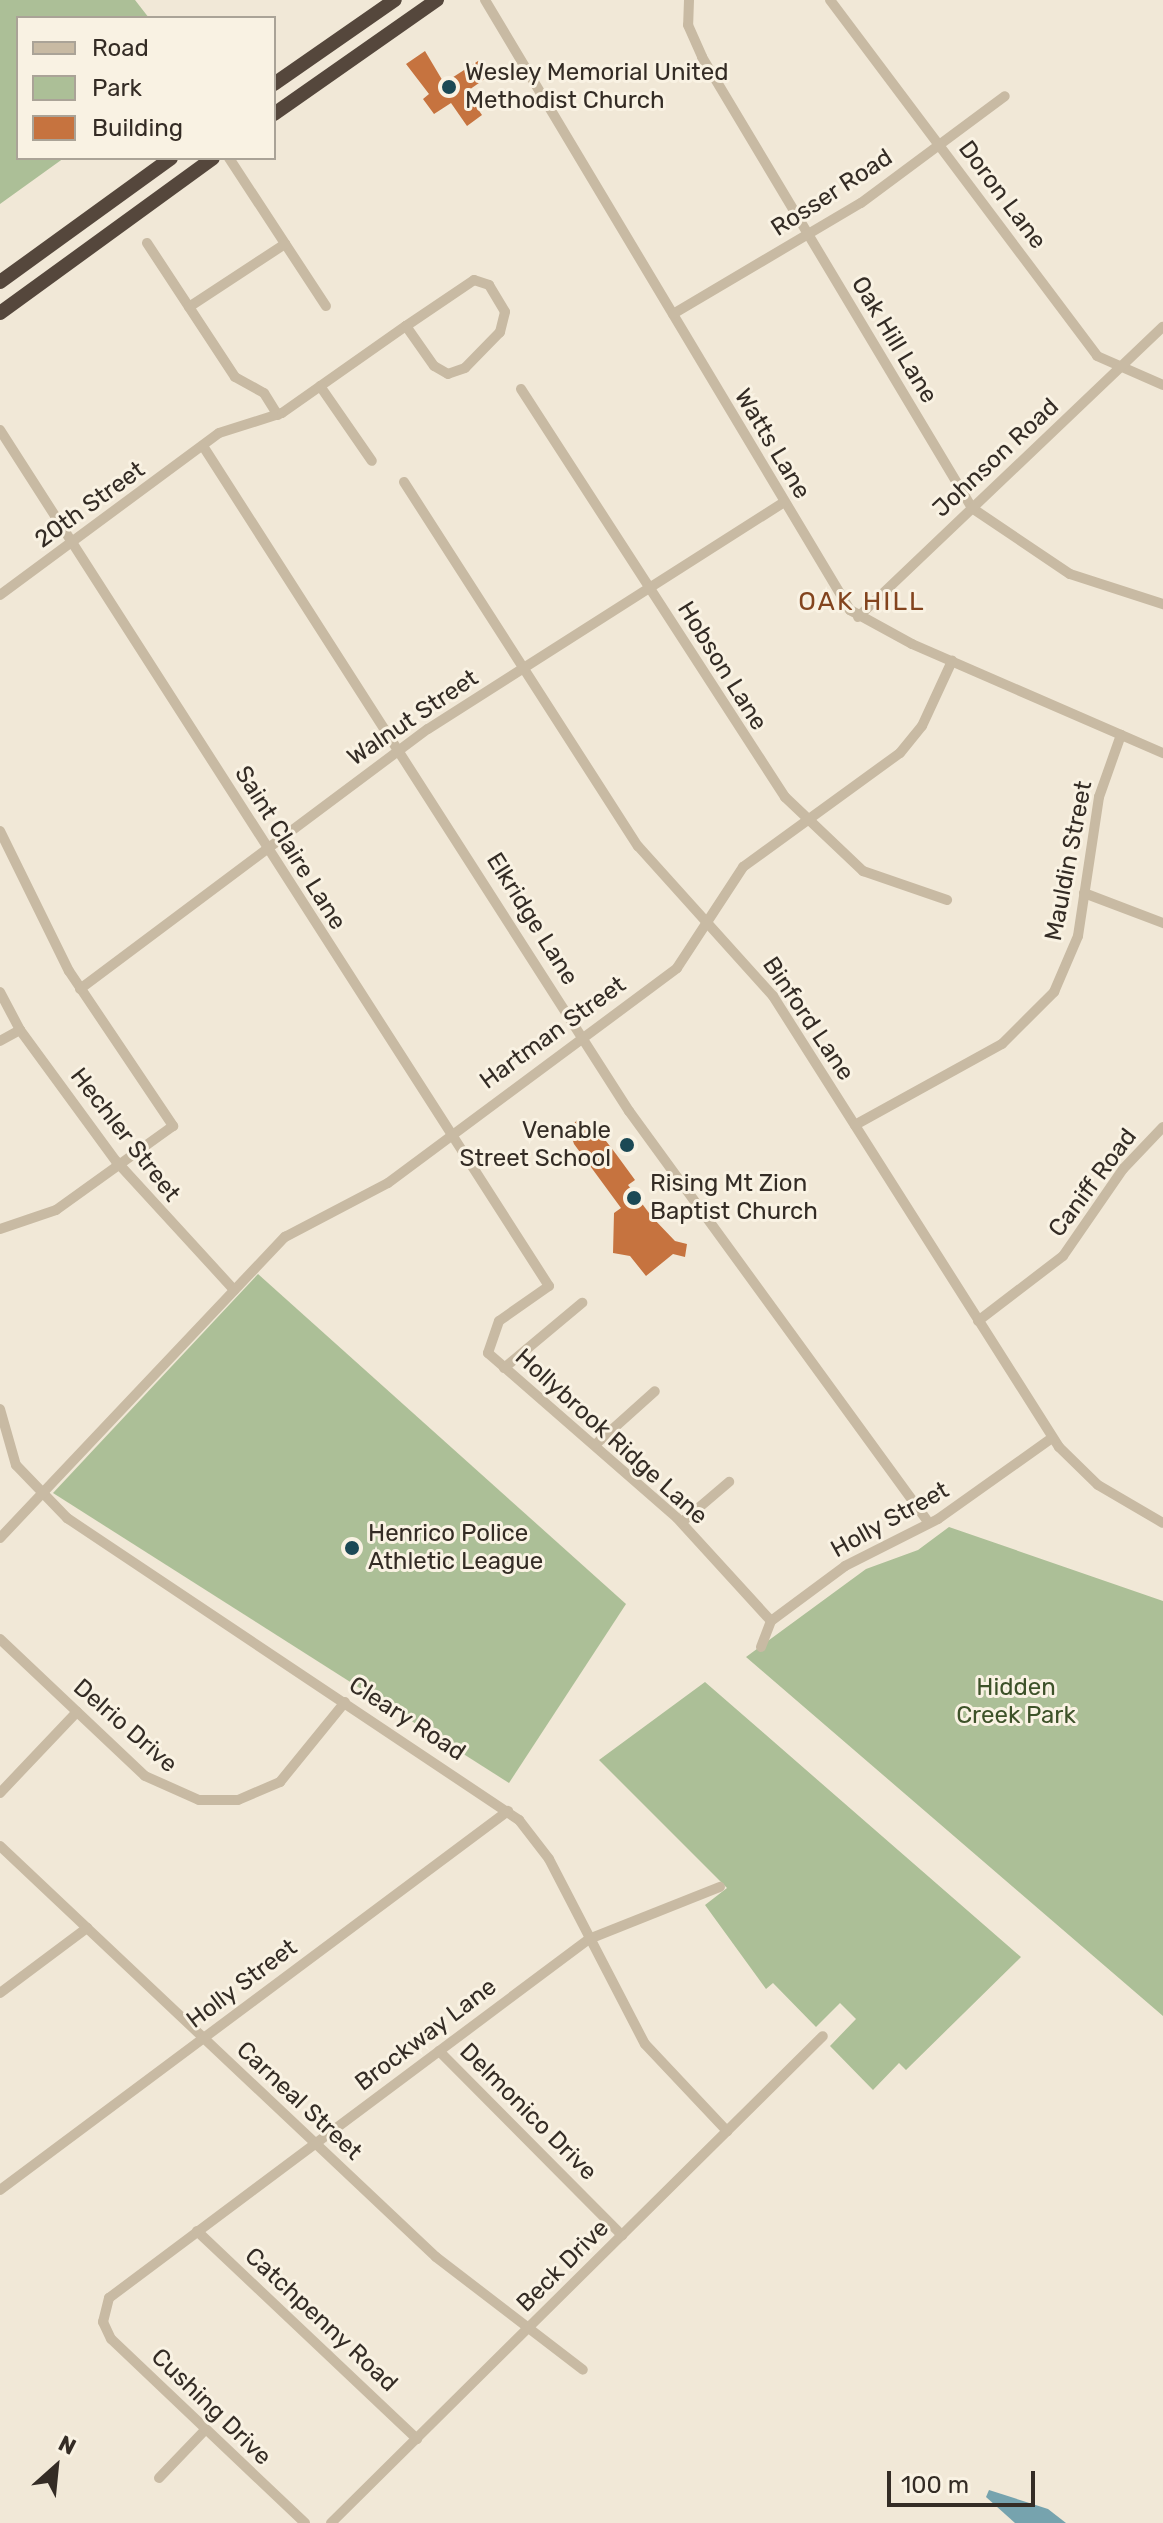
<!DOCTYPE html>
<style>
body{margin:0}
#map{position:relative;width:1163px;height:2523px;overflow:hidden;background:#f1e8d7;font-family:Rubik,sans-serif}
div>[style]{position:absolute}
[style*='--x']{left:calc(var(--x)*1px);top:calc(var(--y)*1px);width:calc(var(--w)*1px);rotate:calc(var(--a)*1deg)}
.green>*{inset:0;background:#acbf97}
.water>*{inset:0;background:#76a3ae}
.building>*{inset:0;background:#c6733f}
.minor>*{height:10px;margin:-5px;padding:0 5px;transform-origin:5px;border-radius:5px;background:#c8baa3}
.highway>*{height:14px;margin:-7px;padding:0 7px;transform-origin:7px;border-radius:7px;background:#55473c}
.dots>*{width:22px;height:22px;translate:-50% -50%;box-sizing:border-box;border:4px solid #f9f2e3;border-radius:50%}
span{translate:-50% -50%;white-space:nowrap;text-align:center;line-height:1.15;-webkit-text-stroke:6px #f9f2e3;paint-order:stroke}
.poi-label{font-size:24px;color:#342c25}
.left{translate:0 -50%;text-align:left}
.right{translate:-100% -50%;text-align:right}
.street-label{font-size:24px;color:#342c25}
.park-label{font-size:24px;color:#3d5229}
.neighbourhood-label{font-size:26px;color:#83441e;letter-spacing:2px}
.legend{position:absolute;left:16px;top:16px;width:260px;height:144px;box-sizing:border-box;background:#f9f2e3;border:2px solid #aaa397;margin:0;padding:10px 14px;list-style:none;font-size:24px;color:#342c25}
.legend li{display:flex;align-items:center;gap:16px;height:40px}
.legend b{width:40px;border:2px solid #aaa397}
.north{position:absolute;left:16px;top:2427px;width:80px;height:80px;-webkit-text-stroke:6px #f9f2e3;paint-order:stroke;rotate:27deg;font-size:22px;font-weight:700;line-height:32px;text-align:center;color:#342c25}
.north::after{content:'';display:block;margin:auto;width:28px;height:36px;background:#342c25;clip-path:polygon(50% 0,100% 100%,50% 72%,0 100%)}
.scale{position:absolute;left:887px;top:2471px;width:148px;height:36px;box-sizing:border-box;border:4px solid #342c25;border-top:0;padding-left:10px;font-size:24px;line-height:28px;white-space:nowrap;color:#342c25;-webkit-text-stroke:6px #f9f2e3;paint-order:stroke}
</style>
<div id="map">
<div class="green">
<i style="clip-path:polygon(0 0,135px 0,149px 18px,18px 18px,18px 158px,64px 158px,0 204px)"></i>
<i style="clip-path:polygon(258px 1274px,626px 1604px,509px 1783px,53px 1493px)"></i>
<i style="clip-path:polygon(949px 1527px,1163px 1601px,1163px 2016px,746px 1657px,866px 1569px,918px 1550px)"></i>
<i style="clip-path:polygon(705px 1682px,1021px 1957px,906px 2070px,899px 2063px,873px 2090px,830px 2046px,856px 2019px,840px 2003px,816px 2027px,773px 1983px,766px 1989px,705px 1905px,727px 1888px,599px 1760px)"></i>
</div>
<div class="water">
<i style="clip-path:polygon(989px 2490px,1048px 2509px,1066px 2523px,1015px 2523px,986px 2497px)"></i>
</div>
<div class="building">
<i style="clip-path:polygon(425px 51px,444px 83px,478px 61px,489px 76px,466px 92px,482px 115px,467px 126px,451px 103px,434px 114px,423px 99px,429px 94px,406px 64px)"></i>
<i style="clip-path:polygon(578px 1119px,596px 1128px,616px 1154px,635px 1180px,628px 1185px,652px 1217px,675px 1241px,687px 1244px,685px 1257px,673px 1254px,646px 1276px,630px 1256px,613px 1253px,614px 1213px,621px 1208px,574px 1144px,569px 1129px)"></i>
</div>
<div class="minor">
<i style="--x:485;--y:0;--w:711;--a:59.11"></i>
<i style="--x:850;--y:610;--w:71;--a:28.7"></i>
<i style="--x:912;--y:644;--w:274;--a:23.5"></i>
<i style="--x:689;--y:0;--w:25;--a:92"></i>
<i style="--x:688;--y:25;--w:35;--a:66"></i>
<i style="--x:702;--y:57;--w:526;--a:59.09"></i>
<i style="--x:972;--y:508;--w:118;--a:34"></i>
<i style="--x:1070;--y:574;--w:98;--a:17.9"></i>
<i style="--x:830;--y:0;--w:445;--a:53.1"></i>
<i style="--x:1097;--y:356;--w:72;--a:23.7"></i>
<i style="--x:229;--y:158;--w:177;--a:56.8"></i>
<i style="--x:147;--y:243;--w:160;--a:56.7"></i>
<i style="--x:235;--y:377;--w:33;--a:29"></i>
<i style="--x:264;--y:393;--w:26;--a:58"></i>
<i style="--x:189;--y:307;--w:115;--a:-33.3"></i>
<i style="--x:673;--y:314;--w:218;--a:-30.6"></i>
<i style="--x:861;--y:203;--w:179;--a:-36.6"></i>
<i style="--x:320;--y:386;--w:91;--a:55.3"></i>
<i style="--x:521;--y:389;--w:486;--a:57.1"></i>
<i style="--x:785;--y:797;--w:108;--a:43.5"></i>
<i style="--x:863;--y:871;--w:89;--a:19"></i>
<i style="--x:0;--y:430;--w:1017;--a:57.33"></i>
<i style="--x:549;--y:1286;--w:61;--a:145"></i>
<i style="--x:499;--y:1321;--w:34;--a:109"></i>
<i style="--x:488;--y:1353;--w:251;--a:41.1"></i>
<i style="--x:677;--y:1518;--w:139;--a:47.6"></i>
<i style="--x:203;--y:446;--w:790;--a:57.36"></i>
<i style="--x:629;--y:1111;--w:505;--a:53.95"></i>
<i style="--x:404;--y:482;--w:433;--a:57.3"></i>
<i style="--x:638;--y:846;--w:202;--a:48"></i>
<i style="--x:773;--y:996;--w:534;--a:57.62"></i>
<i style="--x:1059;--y:1447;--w:54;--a:44.3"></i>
<i style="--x:1098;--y:1485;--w:75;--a:30.3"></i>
<i style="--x:0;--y:595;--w:272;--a:-36.5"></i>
<i style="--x:219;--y:433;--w:66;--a:-17.6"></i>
<i style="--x:282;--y:413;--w:151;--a:-35.1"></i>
<i style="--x:406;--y:326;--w:82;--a:-34.1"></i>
<i style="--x:474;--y:280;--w:16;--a:18"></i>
<i style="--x:489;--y:285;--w:31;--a:59"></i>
<i style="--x:505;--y:312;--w:21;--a:104"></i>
<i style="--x:500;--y:332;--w:50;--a:134.2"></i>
<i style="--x:465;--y:368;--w:18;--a:161"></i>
<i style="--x:448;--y:374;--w:16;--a:-150"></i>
<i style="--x:434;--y:366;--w:49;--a:-125"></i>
<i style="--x:858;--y:617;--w:421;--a:-43.6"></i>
<i style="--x:0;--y:831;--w:156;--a:63.8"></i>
<i style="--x:69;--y:971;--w:187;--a:56.1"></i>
<i style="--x:173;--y:1126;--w:144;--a:144.3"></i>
<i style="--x:56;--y:1210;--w:59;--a:161.3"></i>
<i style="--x:1084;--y:893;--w:85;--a:20.8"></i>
<i style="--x:80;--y:989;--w:434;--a:-36.8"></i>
<i style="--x:428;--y:729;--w:422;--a:-32.5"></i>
<i style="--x:0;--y:992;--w:43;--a:62.2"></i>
<i style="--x:20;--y:1030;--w:162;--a:53.8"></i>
<i style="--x:116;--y:1161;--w:175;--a:47.5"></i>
<i style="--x:0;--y:1041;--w:23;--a:-29"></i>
<i style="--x:855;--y:1125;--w:168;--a:-28.9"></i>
<i style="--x:1002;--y:1044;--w:74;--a:-45"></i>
<i style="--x:1054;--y:992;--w:61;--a:-66.8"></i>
<i style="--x:1078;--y:936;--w:141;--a:-81.4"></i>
<i style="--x:1099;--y:797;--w:66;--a:-70.5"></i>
<i style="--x:978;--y:1321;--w:107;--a:-37.4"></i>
<i style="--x:1063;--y:1256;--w:106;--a:-55.4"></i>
<i style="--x:1123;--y:1169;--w:58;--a:-46.4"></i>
<i style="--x:504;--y:1368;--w:102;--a:-39.8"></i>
<i style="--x:0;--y:1409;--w:58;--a:74.1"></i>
<i style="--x:16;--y:1465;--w:74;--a:46.1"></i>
<i style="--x:67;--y:1518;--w:544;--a:33.75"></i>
<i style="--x:519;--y:1820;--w:49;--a:52.4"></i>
<i style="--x:549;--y:1859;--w:208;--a:62.6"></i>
<i style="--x:645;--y:2044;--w:120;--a:46.7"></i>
<i style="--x:596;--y:1444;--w:79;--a:-41.9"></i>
<i style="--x:682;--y:1522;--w:62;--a:-40.4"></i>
<i style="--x:0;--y:1538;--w:415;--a:-46.6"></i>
<i style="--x:285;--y:1237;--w:116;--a:-27.7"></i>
<i style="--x:388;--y:1183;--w:360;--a:-36.6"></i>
<i style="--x:677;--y:968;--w:121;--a:-56.8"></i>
<i style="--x:743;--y:867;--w:194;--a:-36"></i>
<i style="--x:900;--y:753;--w:35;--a:-51"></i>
<i style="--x:922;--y:726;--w:72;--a:-65.2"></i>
<i style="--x:0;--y:1639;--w:199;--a:43.4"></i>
<i style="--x:145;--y:1776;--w:59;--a:24"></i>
<i style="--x:199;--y:1800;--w:39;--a:0"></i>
<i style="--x:238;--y:1800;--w:46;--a:-23.2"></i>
<i style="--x:280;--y:1782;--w:103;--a:-50.9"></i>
<i style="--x:761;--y:1647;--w:28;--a:-69"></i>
<i style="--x:771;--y:1621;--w:92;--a:-36.6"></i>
<i style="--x:845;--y:1566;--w:104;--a:-26.8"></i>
<i style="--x:938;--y:1519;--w:140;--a:-35.4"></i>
<i style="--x:0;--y:1793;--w:112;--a:-46.5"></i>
<i style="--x:0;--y:1846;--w:599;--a:43.31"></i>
<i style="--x:436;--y:2257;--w:185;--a:37.5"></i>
<i style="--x:0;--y:1993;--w:109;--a:-36.8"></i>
<i style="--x:439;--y:2051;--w:260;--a:45.2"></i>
<i style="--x:0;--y:2190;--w:634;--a:-36.73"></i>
<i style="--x:197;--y:2231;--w:303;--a:43.4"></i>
<i style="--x:159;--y:2478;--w:66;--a:-46.2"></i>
<i style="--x:305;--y:2523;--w:267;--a:-136.5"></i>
<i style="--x:111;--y:2339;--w:19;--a:-115"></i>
<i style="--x:103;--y:2322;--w:25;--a:-76"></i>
<i style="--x:109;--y:2298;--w:599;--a:-36.79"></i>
<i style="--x:589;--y:1939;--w:141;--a:-21.7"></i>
<i style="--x:331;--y:2523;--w:692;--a:-44.71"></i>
</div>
<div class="highway">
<i style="--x:274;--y:84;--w:147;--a:-34.8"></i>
<i style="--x:274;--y:114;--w:199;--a:-35"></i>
<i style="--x:0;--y:282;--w:211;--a:-35.9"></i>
<i style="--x:0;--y:313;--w:263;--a:-36"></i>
</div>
<div class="dots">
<i style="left:449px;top:87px;background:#1b4955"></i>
<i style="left:627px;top:1145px;background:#1b4955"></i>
<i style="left:634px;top:1198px;background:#1b4955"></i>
<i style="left:352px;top:1548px;background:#1b4955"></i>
</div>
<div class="poi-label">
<span class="left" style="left:465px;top:87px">Wesley Memorial United<br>Methodist Church</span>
<span class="right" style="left:611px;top:1145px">Venable<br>Street School</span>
<span class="left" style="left:650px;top:1198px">Rising Mt Zion<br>Baptist Church</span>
<span class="left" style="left:368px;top:1548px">Henrico Police<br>Athletic League</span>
</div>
<div class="street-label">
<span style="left:832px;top:193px;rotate:-33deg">Rosser Road</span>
<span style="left:1002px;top:195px;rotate:53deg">Doron Lane</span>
<span style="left:894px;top:340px;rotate:59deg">Oak Hill Lane</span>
<span style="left:772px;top:444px;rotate:59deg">Watts Lane</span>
<span style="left:996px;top:458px;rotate:-43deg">Johnson Road</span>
<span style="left:90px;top:505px;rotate:-36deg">20th Street</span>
<span style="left:722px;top:666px;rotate:58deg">Hobson Lane</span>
<span style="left:413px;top:718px;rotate:-34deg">Walnut Street</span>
<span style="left:290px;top:848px;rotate:58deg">Saint Claire Lane</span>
<span style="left:1069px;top:861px;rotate:-79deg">Mauldin Street</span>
<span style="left:532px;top:919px;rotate:58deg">Elkridge Lane</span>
<span style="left:808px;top:1019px;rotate:56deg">Binford Lane</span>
<span style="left:553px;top:1033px;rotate:-36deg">Hartman Street</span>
<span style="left:125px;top:1135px;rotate:52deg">Hechler Street</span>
<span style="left:1093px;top:1183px;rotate:-53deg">Caniff Road</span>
<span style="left:611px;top:1437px;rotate:42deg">Hollybrook Ridge Lane</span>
<span style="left:890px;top:1520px;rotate:-29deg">Holly Street</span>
<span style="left:407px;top:1719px;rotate:33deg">Cleary Road</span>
<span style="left:125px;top:1726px;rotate:41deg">Delrio Drive</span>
<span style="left:242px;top:1984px;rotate:-37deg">Holly Street</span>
<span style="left:426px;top:2035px;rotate:-37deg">Brockway Lane</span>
<span style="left:299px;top:2101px;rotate:43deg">Carneal Street</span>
<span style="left:528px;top:2112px;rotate:45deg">Delmonico Drive</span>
<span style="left:563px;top:2266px;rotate:-45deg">Beck Drive</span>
<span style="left:321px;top:2320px;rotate:43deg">Catchpenny Road</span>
<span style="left:211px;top:2407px;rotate:44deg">Cushing Drive</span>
</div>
<div class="park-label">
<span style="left:1016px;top:1702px">Hidden<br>Creek Park</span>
</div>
<div class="neighbourhood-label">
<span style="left:862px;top:602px">OAK HILL</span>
</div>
<ul class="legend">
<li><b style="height:10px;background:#c8baa3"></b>Road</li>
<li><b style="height:22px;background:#acbf97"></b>Park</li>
<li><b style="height:22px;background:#c6733f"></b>Building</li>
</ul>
<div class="north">N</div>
<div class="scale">100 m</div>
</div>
